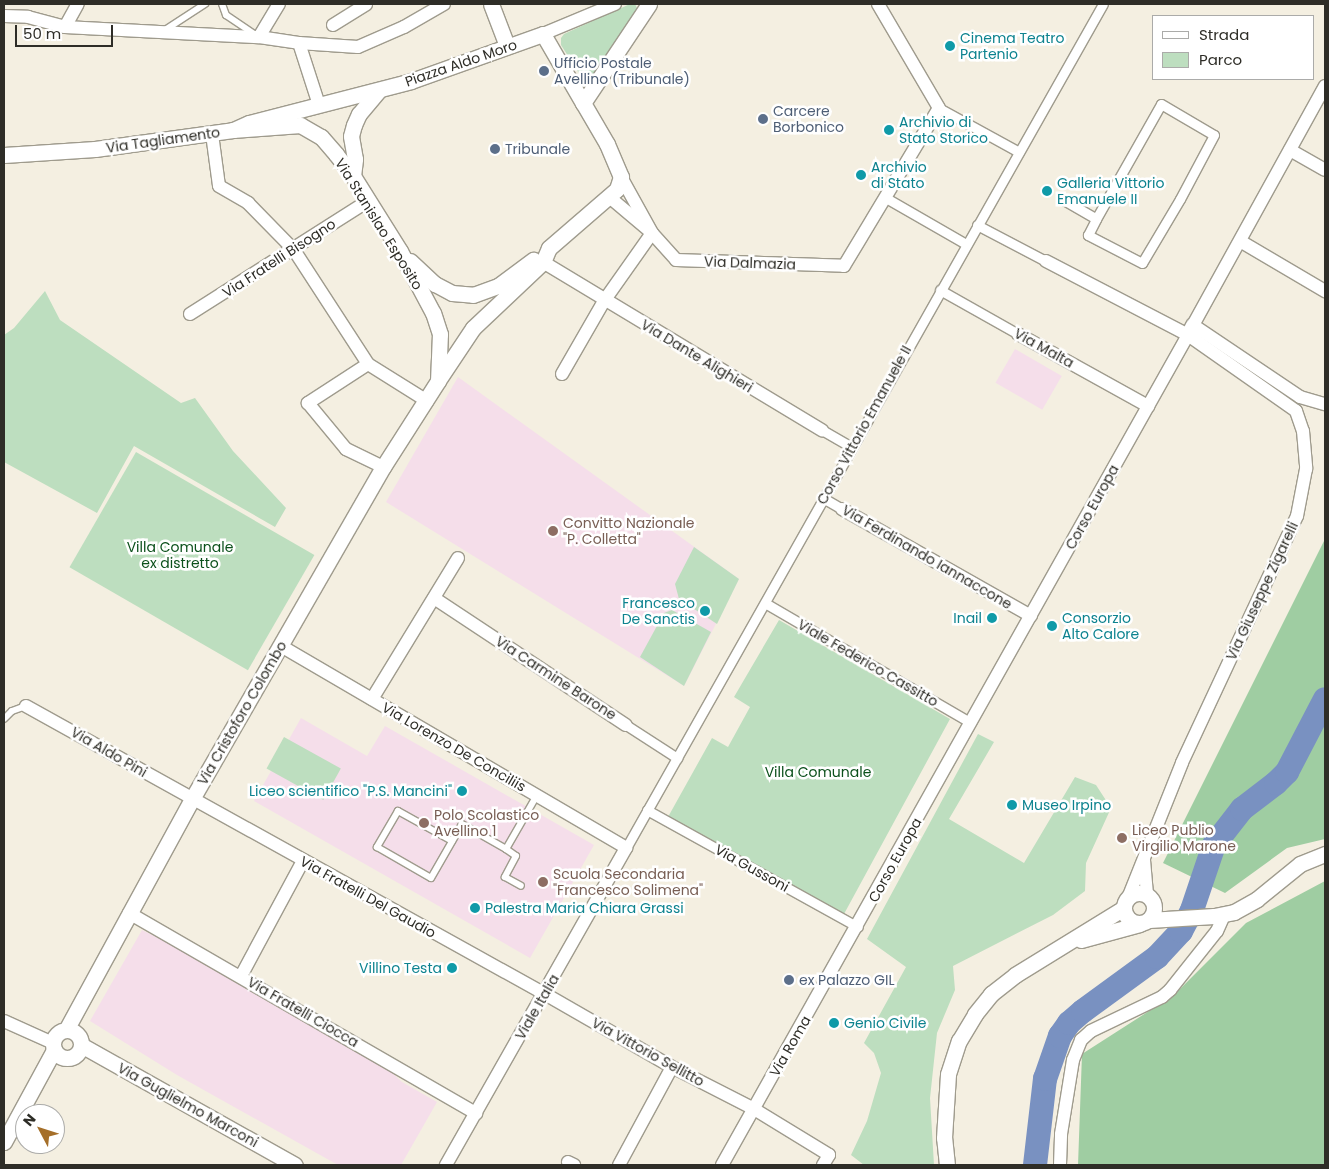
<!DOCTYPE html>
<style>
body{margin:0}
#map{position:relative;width:1329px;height:1169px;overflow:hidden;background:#f4efe1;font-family:Poppins,sans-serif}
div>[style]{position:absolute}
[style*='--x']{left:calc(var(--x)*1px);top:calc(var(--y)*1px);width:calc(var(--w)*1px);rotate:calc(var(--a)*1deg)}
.education>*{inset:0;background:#f5deea;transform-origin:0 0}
.green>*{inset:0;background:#bddebf;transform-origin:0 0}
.forest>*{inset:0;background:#9fcda2}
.river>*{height:24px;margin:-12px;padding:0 12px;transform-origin:12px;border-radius:12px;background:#7991c1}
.roads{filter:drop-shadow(1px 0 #9f9b8d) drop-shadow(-1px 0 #9f9b8d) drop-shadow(0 1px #9f9b8d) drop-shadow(0 -1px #9f9b8d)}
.service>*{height:6px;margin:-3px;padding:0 3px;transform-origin:3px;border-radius:3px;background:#fff}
.pedestrian>*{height:9px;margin:-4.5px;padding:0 4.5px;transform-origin:4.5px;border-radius:4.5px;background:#fff}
.minor>*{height:12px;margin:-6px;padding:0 6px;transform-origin:6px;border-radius:6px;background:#fff}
.tertiary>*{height:15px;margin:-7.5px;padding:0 7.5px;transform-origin:7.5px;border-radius:7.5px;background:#fff}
.tertiary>.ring{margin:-7.5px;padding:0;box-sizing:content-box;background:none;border:15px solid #fff;border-radius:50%}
.dots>*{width:14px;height:14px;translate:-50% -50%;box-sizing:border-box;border:2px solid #fff;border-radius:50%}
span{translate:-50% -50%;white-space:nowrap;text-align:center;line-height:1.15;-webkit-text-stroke:5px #fff;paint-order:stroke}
.culture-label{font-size:14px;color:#0d838f}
.left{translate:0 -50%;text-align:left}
.right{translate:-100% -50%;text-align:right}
.street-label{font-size:14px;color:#2e2d27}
.service-label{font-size:14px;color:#4e5e75}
.education-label{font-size:14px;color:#785e54}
.park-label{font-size:14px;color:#0b501b}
.frame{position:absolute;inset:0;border:5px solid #2e2d27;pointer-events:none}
.legend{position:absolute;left:1152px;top:15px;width:162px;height:65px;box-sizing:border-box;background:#fff;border:1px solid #ababa9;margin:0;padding:6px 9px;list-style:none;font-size:15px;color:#2e2d27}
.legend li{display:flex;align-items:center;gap:10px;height:25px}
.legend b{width:25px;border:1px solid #ababa9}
.north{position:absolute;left:15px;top:1104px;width:50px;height:50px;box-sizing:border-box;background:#fff;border:1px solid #ababa9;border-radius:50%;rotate:310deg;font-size:14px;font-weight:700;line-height:20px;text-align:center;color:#2e2d27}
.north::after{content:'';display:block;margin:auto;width:18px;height:22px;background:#a56f29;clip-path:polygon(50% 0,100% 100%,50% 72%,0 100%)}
.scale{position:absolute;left:15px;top:25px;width:98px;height:22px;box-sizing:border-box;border:2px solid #2e2d27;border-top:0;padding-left:6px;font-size:15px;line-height:18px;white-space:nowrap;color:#2e2d27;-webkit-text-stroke:4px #fff;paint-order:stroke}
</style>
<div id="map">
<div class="education">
<i style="left:1015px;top:349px;width:54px;height:39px;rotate:30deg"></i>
<i style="clip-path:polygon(458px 377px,739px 579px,684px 686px,386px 502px)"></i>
<i style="clip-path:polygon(301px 718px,367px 756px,385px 726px,594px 845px,530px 958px,254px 801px)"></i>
<i style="clip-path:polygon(142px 930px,211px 964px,373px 1055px,402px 1082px,437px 1102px,401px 1165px,338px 1165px,177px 1075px,90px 1021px)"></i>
</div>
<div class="green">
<i style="clip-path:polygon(630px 4px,635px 4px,638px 10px,588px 83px,584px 81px,561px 45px,561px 38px,564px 34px)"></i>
<i style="clip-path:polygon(45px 291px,60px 320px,181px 403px,195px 398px,233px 451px,286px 508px,275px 527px,134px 446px,97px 513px,4px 462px,4px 335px,14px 328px)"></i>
<i style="left:136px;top:452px;width:206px;height:133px;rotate:30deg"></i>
<i style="clip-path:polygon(694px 547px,739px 579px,717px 624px,679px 599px,675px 584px)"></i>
<i style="clip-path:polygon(672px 610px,711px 632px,684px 686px,640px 657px,664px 613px)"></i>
<i style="clip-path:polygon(779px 620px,950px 719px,844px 914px,668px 817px,712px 738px,728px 747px,750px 707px,734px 697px)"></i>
<i style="clip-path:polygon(978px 734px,994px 742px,949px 819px,1024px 863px,1075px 777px,1096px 785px,1111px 808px,1086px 863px,1085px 891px,1053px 915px,953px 966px,955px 990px,937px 1033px,930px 1098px,934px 1165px,864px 1165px,851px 1155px,867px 1121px,881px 1073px,874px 1053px,864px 1043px,906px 967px,867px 939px)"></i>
<i style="left:284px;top:737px;width:65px;height:36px;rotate:29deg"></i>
</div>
<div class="forest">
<i style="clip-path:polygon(1325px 539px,1325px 839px,1287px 848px,1225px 893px,1163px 863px)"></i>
<i style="clip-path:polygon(1325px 881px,1325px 1165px,1078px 1165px,1082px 1054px,1174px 995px,1246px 923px)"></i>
</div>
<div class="river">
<i style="--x:1035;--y:1165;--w:87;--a:-83.4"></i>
<i style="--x:1045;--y:1079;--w:46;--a:-70.8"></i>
<i style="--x:1060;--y:1036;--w:16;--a:-55"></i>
<i style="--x:1069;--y:1023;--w:18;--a:-41"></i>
<i style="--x:1083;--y:1011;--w:92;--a:-36.1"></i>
<i style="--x:1157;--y:957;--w:35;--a:-47"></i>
<i style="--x:1181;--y:931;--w:24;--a:-62"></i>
<i style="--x:1192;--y:910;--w:69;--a:-71.3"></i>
<i style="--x:1214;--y:845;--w:46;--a:-52.1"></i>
<i style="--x:1242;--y:809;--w:43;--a:-37.4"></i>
<i style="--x:1276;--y:783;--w:16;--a:-45"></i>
<i style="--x:1287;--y:772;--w:82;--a:-62.5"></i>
</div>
<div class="roads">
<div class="service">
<i style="--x:222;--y:4;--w:12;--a:70"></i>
<i style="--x:226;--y:15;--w:36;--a:34"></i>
<i style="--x:165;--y:30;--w:48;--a:-33"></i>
<i style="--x:4;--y:719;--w:11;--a:-45"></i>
<i style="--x:12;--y:711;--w:15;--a:-20"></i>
<i style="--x:452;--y:841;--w:62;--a:-150.9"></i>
<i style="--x:398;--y:811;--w:42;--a:120.3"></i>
<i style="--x:377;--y:847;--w:62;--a:29.9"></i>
<i style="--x:431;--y:878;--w:62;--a:-60.1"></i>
<i style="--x:462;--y:824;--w:51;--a:29.6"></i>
<i style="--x:506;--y:849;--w:62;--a:-60.1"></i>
<i style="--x:506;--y:849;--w:12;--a:35"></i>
<i style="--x:516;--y:856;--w:24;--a:118"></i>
<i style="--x:505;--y:877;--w:18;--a:29"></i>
</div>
<div class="pedestrian">
<i style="--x:939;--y:108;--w:91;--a:28.8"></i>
<i style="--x:886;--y:198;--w:92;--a:29.9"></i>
<i style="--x:1062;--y:199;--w:39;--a:30"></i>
<i style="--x:1096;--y:219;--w:132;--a:-60.5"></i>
<i style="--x:1161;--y:104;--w:61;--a:30.3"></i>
<i style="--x:1214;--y:135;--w:72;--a:118"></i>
<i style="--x:1180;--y:199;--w:74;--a:120.7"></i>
<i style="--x:1142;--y:263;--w:61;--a:-152.6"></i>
<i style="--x:1088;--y:235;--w:18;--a:-63"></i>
<i style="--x:977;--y:225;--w:78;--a:27.6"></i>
<i style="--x:940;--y:290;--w:90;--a:29.4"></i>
<i style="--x:822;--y:430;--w:34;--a:30"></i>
<i style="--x:823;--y:498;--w:22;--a:30"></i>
<i style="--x:765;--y:603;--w:238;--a:30.2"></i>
<i style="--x:626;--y:725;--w:61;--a:32.9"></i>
<i style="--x:647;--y:810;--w:241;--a:29"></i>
<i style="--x:626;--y:848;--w:969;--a:-60.53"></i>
</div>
<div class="minor">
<i style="--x:4;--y:16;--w:24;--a:2"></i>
<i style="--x:28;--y:17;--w:38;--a:15"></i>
<i style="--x:65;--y:27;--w:26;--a:-61"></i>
<i style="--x:333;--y:25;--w:39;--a:-32"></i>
<i style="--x:65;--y:27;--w:194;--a:3"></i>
<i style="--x:259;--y:37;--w:40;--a:8.5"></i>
<i style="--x:299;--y:43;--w:65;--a:72.1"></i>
<i style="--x:543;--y:34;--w:78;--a:-22.6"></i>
<i style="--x:259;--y:37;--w:39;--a:-59"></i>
<i style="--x:299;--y:43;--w:59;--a:3.9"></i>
<i style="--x:358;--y:47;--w:50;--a:-23.5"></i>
<i style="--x:404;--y:27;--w:46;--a:-29.9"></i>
<i style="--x:1325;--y:86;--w:273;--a:118.9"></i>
<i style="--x:1193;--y:325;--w:129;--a:33.9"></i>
<i style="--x:1300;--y:397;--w:26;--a:16"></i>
<i style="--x:212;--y:134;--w:52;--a:82.3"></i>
<i style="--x:219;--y:186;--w:34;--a:30"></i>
<i style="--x:248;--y:203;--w:66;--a:45.6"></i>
<i style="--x:294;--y:250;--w:136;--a:57"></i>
<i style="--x:368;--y:364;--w:70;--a:32.1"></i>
<i style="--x:1290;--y:150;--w:40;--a:29.7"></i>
<i style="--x:621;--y:177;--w:64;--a:61"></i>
<i style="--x:652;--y:233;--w:36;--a:48"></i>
<i style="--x:676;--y:260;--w:168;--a:2"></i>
<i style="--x:844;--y:266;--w:184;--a:-59"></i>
<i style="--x:939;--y:108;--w:121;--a:-120.4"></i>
<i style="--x:1240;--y:241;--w:99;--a:30.5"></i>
<i style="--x:1046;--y:261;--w:160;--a:27.5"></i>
<i style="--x:1188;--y:335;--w:132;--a:35.1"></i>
<i style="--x:1296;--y:411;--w:21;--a:71"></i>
<i style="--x:1303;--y:431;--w:38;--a:85"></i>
<i style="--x:1306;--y:469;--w:48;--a:100.8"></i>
<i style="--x:1297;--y:516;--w:272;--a:115"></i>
<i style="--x:1182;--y:763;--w:145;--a:111.8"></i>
<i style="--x:543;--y:262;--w:326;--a:31.1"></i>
<i style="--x:190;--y:314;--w:211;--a:-32.4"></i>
<i style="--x:1018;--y:334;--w:149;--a:29"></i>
<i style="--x:368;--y:364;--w:72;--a:147"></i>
<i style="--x:308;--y:403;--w:60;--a:50.4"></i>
<i style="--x:346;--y:449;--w:41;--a:25.9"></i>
<i style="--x:562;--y:374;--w:84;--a:-60.1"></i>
<i style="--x:604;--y:301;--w:83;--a:-54.8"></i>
<i style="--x:652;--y:233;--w:57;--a:-139.9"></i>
<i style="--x:842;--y:509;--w:217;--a:29.5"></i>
<i style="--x:434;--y:598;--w:230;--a:33.5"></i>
<i style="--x:281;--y:646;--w:400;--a:30.3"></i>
<i style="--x:626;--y:848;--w:365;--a:119.6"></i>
<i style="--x:372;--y:699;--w:165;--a:-58.6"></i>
<i style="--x:26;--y:706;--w:594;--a:29.03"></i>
<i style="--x:545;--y:994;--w:146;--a:29.9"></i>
<i style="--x:672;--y:1067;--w:92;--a:27.1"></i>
<i style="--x:754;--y:1109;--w:88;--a:31.5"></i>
<i style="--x:829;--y:1155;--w:12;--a:121"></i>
<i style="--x:1144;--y:860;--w:35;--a:85"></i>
<i style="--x:129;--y:913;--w:401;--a:30"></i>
<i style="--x:241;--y:976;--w:131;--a:-61.7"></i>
<i style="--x:4;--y:1021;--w:54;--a:24.2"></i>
<i style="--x:568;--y:1162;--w:7;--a:27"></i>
<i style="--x:619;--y:1165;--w:111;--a:-61.6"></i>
<i style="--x:722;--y:1165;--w:952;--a:-60.69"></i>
<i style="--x:1060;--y:1165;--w:31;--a:-88"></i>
<i style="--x:1061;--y:1134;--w:75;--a:-80.8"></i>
<i style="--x:1073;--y:1060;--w:22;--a:-68"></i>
<i style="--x:1081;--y:1040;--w:13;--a:-42"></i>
<i style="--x:1091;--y:1031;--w:79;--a:-25.6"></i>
<i style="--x:1162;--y:997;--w:11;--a:-41"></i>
<i style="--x:1170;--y:990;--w:75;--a:-51.5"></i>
<i style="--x:1217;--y:931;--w:17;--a:-66"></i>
</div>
<div class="tertiary">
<i style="--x:491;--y:4;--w:45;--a:69.1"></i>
<i style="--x:4;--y:155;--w:91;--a:-3.8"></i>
<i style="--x:95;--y:149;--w:139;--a:-7.8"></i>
<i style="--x:233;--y:130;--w:17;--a:-24"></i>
<i style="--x:249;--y:123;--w:167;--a:-14.5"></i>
<i style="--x:411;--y:81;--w:140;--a:-19.6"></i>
<i style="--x:543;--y:34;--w:80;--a:59.9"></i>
<i style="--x:353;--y:176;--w:17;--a:-83"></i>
<i style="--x:355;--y:159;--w:23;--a:-100"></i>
<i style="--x:351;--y:136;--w:11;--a:-75"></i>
<i style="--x:354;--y:125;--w:12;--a:-66"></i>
<i style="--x:359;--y:114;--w:31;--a:-50"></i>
<i style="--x:410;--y:261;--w:34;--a:43"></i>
<i style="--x:435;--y:284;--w:19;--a:28"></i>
<i style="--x:452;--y:293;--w:21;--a:5"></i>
<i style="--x:473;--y:295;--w:27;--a:-20"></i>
<i style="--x:498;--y:286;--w:44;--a:-36.6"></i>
<i style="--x:1188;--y:335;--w:11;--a:-63"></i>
<i style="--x:439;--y:379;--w:61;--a:-56.3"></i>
<i style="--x:473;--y:328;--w:96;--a:-43.3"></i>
<i style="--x:543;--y:262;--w:15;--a:-67"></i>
<i style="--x:549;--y:248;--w:90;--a:-40.9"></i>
<i style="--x:617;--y:189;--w:13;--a:-72"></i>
<i style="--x:621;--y:177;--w:36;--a:-113"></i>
<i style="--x:607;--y:144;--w:48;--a:-120.3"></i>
<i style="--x:583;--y:103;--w:119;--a:-56.3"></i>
<i class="ring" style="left:1124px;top:893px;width:15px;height:15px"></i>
<i style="--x:1149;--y:920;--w:65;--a:-3.5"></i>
<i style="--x:1214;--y:916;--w:20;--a:-11"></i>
<i style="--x:1234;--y:912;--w:26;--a:-29"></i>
<i style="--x:1257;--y:899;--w:55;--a:-39.1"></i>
<i style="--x:1300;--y:864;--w:27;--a:-22"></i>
<i style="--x:1081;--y:940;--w:61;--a:-15.2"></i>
<i style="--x:66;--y:1030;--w:263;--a:-61.4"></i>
<i style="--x:192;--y:799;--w:383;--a:-60.1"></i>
<i style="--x:383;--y:467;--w:102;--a:-57.4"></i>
<i style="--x:438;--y:381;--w:47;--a:-87.6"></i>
<i style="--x:440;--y:334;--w:22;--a:-108"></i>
<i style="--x:433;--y:313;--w:70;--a:-118"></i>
<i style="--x:400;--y:251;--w:89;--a:-122.1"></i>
<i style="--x:353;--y:176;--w:28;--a:-128"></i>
<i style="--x:336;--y:154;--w:23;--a:-131"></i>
<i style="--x:321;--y:137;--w:24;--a:-150"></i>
<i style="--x:300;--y:125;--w:67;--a:175.7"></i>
<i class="ring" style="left:53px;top:1030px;width:13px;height:13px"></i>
<i style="--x:81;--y:1045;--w:245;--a:29.3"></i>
<i style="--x:4;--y:1142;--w:105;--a:-61.5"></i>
<i style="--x:947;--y:1165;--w:27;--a:-96"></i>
<i style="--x:944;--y:1138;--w:64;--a:-86.4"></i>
<i style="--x:948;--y:1074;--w:35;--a:-72"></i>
<i style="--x:959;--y:1041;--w:31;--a:-59"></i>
<i style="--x:975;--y:1014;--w:26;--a:-51"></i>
<i style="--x:991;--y:994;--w:31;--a:-38"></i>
<i style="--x:1015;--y:975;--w:128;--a:-31.6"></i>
</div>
</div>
<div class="dots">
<i style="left:950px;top:46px;background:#0f9aa8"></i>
<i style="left:544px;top:71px;background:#5c6f8a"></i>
<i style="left:763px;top:119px;background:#5c6f8a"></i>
<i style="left:889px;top:130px;background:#0f9aa8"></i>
<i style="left:495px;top:149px;background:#5c6f8a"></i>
<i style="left:861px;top:175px;background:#0f9aa8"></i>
<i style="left:1047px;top:191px;background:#0f9aa8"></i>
<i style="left:553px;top:531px;background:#8d6e63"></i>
<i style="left:705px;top:611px;background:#0f9aa8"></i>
<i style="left:992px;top:618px;background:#0f9aa8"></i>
<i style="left:1052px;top:626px;background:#0f9aa8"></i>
<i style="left:462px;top:791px;background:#0f9aa8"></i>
<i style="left:1012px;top:805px;background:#0f9aa8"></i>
<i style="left:424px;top:823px;background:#8d6e63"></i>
<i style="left:1122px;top:838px;background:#8d6e63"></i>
<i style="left:543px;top:882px;background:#8d6e63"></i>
<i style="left:475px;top:908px;background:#0f9aa8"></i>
<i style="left:452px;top:968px;background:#0f9aa8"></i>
<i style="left:789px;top:980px;background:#5c6f8a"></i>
<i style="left:834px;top:1023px;background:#0f9aa8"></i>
</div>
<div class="culture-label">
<span class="left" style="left:960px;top:46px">Cinema Teatro<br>Partenio</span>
<span class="left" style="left:899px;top:130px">Archivio di<br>Stato Storico</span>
<span class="left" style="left:871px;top:175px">Archivio<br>di Stato</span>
<span class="left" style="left:1057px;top:191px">Galleria Vittorio<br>Emanuele II</span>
<span class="right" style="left:695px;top:611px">Francesco<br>De Sanctis</span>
<span class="right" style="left:982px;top:618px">Inail</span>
<span class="left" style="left:1062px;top:626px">Consorzio<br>Alto Calore</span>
<span class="right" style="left:452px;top:791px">Liceo scientifico "P.S. Mancini"</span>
<span class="left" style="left:1022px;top:805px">Museo Irpino</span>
<span class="left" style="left:485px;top:908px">Palestra Maria Chiara Grassi</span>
<span class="right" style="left:442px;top:968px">Villino Testa</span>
<span class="left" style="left:844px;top:1023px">Genio Civile</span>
</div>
<div class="street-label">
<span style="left:461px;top:63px;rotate:-19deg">Piazza Aldo Moro</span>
<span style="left:163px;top:140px;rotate:-8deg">Via Tagliamento</span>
<span style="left:379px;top:224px;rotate:58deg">Via Stanislao Esposito</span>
<span style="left:279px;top:258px;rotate:-33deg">Via Fratelli Bisogno</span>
<span style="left:750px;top:263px;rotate:2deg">Via Dalmazia</span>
<span style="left:1044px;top:348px;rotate:29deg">Via Malta</span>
<span style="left:697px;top:356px;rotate:31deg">Via Dante Alighieri</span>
<span style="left:864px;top:425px;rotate:-61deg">Corso Vittorio Emanuele II</span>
<span style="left:1092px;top:507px;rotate:-61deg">Corso Europa</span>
<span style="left:927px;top:557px;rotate:30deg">Via Ferdinando Iannaccone</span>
<span style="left:1262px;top:591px;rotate:-65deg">Via Giuseppe Zigarelli</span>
<span style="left:868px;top:663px;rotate:30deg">Viale Federico Cassitto</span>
<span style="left:556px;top:678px;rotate:33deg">Via Carmine Barone</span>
<span style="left:242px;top:713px;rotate:-60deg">Via Cristoforo Colombo</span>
<span style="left:454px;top:747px;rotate:30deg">Via Lorenzo De Conciliis</span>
<span style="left:109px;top:752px;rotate:30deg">Via Aldo Pini</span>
<span style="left:895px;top:860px;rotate:-61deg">Corso Europa</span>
<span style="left:752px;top:868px;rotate:29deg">Via Gussoni</span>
<span style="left:368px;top:897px;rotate:29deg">Via Fratelli Del Gaudio</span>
<span style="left:537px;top:1007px;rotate:-60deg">Viale Italia</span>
<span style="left:303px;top:1012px;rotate:30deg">Via Fratelli Ciocca</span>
<span style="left:790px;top:1046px;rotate:-60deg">Via Roma</span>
<span style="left:648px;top:1052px;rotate:29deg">Via Vittorio Sellitto</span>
<span style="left:188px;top:1105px;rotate:29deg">Via Guglielmo Marconi</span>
</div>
<div class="service-label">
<span class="left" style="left:554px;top:71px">Ufficio Postale<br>Avellino (Tribunale)</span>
<span class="left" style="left:773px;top:119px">Carcere<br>Borbonico</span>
<span class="left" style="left:505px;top:149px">Tribunale</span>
<span class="left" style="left:799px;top:980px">ex Palazzo GIL</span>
</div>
<div class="education-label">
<span class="left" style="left:563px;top:531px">Convitto Nazionale<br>"P. Colletta"</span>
<span class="left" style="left:434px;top:823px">Polo Scolastico<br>Avellino 1</span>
<span class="left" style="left:1132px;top:838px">Liceo Publio<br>Virgilio Marone</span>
<span class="left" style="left:553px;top:882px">Scuola Secondaria<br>"Francesco Solimena"</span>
</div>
<div class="park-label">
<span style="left:180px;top:555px">Villa Comunale<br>ex distretto</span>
<span style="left:818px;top:772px">Villa Comunale</span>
</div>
<div class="frame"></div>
<ul class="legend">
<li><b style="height:6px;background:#fff"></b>Strada</li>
<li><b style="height:14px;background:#bddebf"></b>Parco</li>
</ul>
<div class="north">N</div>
<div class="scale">50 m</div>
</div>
